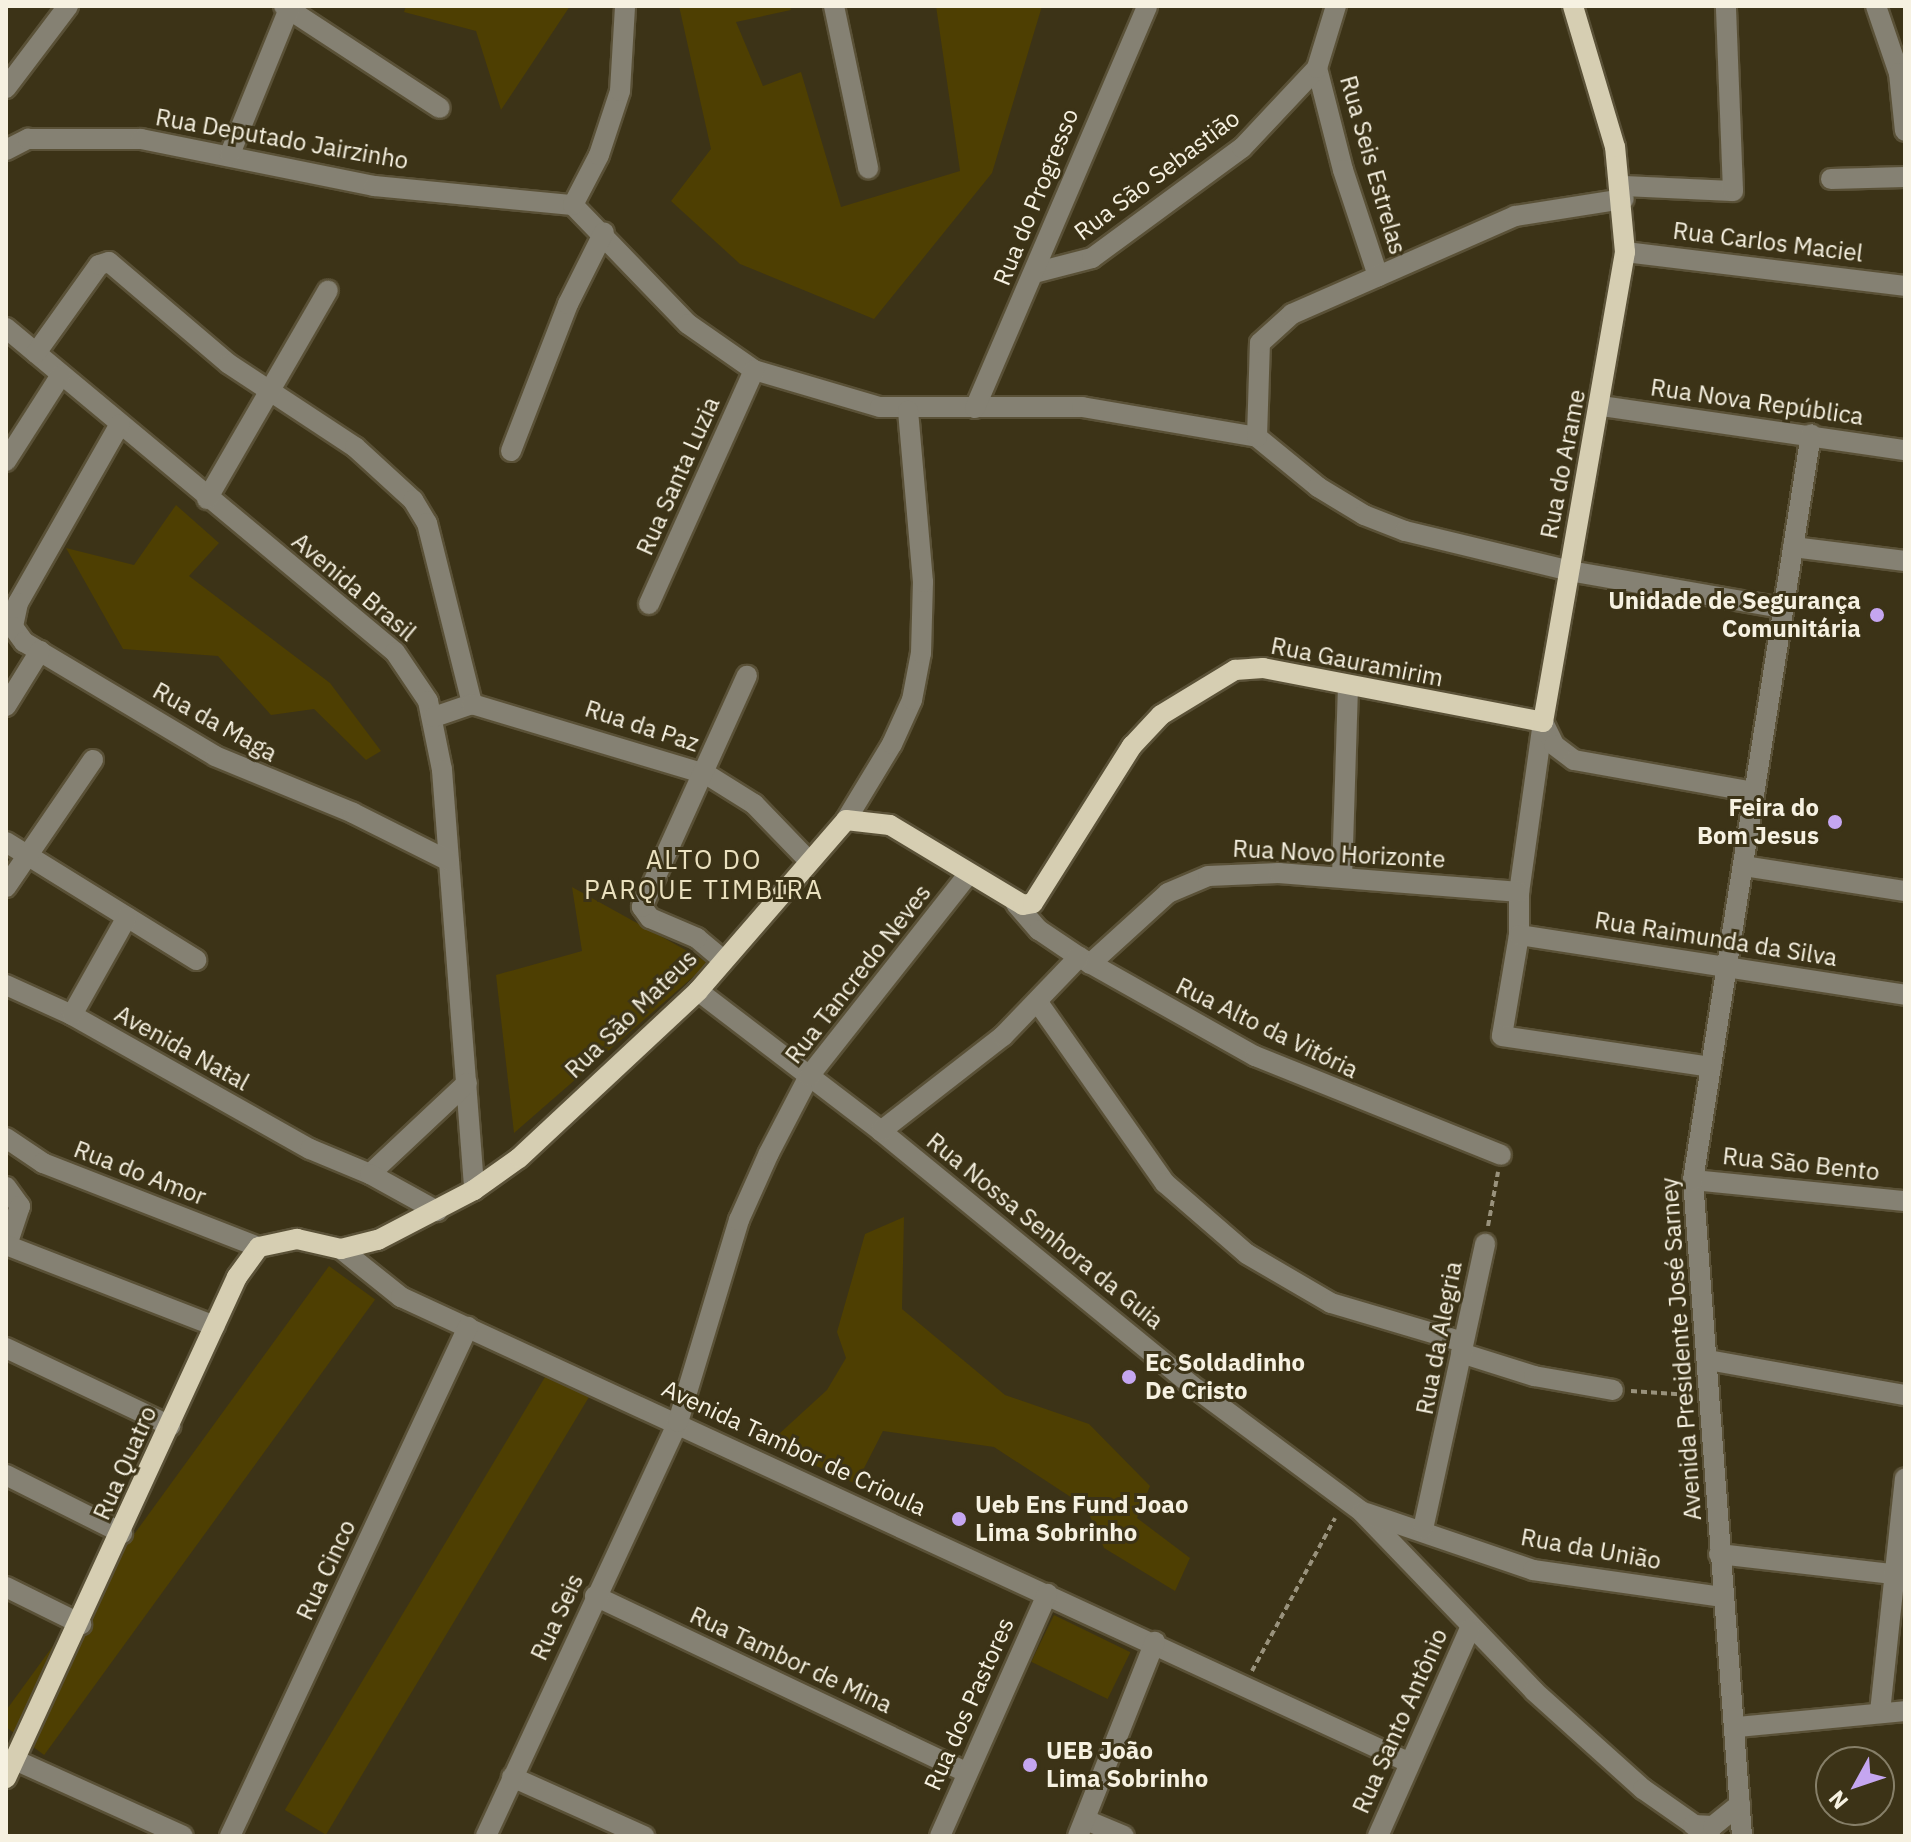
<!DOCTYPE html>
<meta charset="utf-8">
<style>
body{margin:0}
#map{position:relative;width:1911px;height:1842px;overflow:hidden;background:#3c3317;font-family:"IBM Plex Sans",sans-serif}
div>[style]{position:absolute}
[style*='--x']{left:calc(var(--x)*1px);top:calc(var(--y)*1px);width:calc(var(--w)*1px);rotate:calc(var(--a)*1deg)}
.green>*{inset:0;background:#4e3f02;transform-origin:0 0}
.path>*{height:4px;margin-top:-2px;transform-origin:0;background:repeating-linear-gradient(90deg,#99927c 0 6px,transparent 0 10px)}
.roads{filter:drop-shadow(2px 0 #5a5137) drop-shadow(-2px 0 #5a5137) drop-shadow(0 2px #5a5137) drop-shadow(0 -2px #5a5137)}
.minor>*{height:20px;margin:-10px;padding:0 10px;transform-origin:10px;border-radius:10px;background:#858173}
.major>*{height:20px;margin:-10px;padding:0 10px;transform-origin:10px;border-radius:10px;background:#d6ceb2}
.dots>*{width:22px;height:22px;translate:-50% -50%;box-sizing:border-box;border:4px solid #3c3317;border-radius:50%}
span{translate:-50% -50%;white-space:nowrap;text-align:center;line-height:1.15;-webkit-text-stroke:6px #3c3317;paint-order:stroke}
.street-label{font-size:24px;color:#f6f1e1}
.poi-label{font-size:24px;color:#f6f1e1;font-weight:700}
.right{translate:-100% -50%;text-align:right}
.left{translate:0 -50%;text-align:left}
.neighbourhood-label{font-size:26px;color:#ebe1bf;letter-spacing:2px}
.frame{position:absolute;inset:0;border:8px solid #f6f1e1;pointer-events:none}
.north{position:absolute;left:1815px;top:1746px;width:80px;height:80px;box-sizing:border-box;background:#3c3317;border:2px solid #867f68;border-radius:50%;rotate:230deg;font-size:22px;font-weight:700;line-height:32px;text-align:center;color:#f6f1e1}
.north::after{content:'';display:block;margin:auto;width:28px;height:36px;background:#c5a6f0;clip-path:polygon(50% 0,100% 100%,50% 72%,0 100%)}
</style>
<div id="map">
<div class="green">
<i style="clip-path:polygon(406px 6px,570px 6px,501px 110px,476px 31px,404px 12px)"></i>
<i style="clip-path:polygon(679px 6px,790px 6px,791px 10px,736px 22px,763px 86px,801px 72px,841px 207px,960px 171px,936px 6px,1042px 6px,992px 173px,874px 319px,740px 264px,671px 201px,711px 149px)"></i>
<i style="clip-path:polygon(176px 505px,219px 543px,189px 576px,330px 683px,381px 751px,366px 760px,314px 709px,271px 715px,218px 656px,123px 649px,66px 548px,134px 565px)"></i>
<i style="clip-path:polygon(572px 887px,709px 963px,514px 1133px,496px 975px,582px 951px)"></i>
<i style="clip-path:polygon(904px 1217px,902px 1309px,1005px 1395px,1089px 1424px,1150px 1486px,1137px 1518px,1190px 1558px,1175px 1591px,1104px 1548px,1086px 1507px,994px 1447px,883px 1431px,856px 1484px,768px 1444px,827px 1390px,846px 1358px,837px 1332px,865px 1234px)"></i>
<i style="left:329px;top:1266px;width:57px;height:563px;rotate:36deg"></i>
<i style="left:548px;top:1372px;width:48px;height:511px;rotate:31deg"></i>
<i style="left:1054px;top:1615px;width:85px;height:52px;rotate:26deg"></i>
</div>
<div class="path">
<i style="--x:1488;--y:1226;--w:55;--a:-79.5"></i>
<i style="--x:1631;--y:1391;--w:59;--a:3.9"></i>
<i style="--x:1252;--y:1671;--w:174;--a:-61.5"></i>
</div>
<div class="roads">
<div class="minor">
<i style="--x:284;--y:6;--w:186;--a:33.2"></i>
<i style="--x:834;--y:6;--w:166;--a:78.1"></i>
<i style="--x:1876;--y:6;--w:71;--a:71.1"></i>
<i style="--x:1899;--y:73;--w:58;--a:84.1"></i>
<i style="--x:1317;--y:68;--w:105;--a:75.7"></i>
<i style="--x:1343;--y:170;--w:112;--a:71.7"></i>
<i style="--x:6;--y:88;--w:103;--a:-52.9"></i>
<i style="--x:6;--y:150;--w:25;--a:-27"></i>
<i style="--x:28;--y:139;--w:113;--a:0"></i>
<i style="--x:141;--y:139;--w:238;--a:11.4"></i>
<i style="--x:374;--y:186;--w:200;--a:5.5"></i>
<i style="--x:573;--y:205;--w:165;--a:46"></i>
<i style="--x:688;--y:324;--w:80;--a:34.9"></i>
<i style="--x:754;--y:370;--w:131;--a:16.4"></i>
<i style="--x:880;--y:407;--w:202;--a:0"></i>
<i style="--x:1082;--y:407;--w:178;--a:9.7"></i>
<i style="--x:1257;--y:437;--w:79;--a:39.3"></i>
<i style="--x:1318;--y:487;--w:54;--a:31.3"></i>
<i style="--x:1364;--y:515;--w:44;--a:21.3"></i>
<i style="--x:1405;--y:531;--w:170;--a:13.6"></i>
<i style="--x:1570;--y:571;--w:216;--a:9.9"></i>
<i style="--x:230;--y:154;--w:160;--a:-67.9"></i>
<i style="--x:1831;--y:179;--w:74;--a:-1.5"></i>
<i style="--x:1623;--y:186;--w:110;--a:2.6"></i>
<i style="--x:1733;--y:191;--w:185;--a:-92.2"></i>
<i style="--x:573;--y:205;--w:56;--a:-62.5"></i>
<i style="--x:599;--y:155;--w:67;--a:-71.8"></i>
<i style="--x:620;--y:91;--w:85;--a:-86.6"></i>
<i style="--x:1625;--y:252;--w:282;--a:6.9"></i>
<i style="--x:1034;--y:273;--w:60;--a:-14.5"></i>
<i style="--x:1092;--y:258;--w:186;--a:-36.3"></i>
<i style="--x:1242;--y:148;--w:110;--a:-46.8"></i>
<i style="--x:1317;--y:68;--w:65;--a:-73"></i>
<i style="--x:6;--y:328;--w:506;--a:39.79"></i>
<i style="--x:395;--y:652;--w:59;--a:56"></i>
<i style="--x:428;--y:701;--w:70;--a:78.5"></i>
<i style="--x:442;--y:770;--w:421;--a:85.6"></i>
<i style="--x:36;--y:353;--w:108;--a:-54.4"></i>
<i style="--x:99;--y:265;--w:10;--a:-17"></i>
<i style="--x:109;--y:262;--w:157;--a:40.4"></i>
<i style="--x:229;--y:364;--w:151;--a:33.4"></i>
<i style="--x:355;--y:447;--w:79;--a:42.4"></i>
<i style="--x:413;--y:500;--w:27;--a:59"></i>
<i style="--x:427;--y:523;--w:187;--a:76"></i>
<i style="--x:1602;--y:406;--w:306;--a:8.3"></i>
<i style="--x:975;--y:408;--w:437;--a:-66.8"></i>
<i style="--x:120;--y:424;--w:206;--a:119.7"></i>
<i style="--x:18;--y:603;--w:25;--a:102"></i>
<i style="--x:13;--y:627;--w:19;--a:54"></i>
<i style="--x:24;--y:642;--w:222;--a:30.8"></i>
<i style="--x:215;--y:756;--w:149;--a:22.4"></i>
<i style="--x:353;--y:813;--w:107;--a:26.6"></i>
<i style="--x:1257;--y:437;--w:94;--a:-88.2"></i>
<i style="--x:1260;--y:343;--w:43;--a:-42.2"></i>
<i style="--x:1292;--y:314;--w:244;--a:-23.7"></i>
<i style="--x:1515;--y:216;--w:110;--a:-8.9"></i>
<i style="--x:511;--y:451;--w:158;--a:-68.8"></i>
<i style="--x:568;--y:304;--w:80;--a:-63.4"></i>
<i style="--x:6;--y:461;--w:102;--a:-57.4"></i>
<i style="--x:207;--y:499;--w:241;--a:-59.9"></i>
<i style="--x:1793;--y:547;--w:113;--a:7.1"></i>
<i style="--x:649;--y:604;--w:256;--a:-65.8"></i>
<i style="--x:6;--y:706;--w:65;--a:-58.3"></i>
<i style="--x:434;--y:717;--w:40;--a:-18.9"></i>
<i style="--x:472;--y:704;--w:244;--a:16.7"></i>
<i style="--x:706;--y:774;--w:57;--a:32"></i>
<i style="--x:754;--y:804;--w:78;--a:46"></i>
<i style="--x:1543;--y:722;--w:172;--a:98"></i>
<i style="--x:1519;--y:892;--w:43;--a:90"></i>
<i style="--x:1519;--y:935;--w:102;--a:99.6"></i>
<i style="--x:1502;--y:1036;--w:211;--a:8.4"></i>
<i style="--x:1543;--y:722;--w:25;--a:64"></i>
<i style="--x:1554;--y:745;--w:25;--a:37"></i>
<i style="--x:1574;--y:760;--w:183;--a:10.1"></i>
<i style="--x:846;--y:820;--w:89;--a:-58.8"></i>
<i style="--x:892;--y:744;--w:48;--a:-65.6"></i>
<i style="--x:912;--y:700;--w:48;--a:-79.2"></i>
<i style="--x:921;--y:653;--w:71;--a:-88.4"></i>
<i style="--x:923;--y:582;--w:172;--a:-95"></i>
<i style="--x:6;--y:842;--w:224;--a:31.8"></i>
<i style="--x:1743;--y:866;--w:164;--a:8.8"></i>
<i style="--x:1342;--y:877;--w:190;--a:-88.2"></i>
<i style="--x:6;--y:887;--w:154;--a:-55.6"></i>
<i style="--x:1016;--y:904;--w:35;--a:49"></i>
<i style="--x:1039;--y:930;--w:48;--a:34"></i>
<i style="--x:1079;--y:957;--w:202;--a:29.4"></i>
<i style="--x:1255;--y:1056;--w:265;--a:21.9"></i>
<i style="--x:1519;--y:935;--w:391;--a:8.8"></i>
<i style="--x:723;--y:960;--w:34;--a:-140"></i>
<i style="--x:697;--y:938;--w:51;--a:-156.9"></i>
<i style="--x:650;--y:918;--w:14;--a:-126"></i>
<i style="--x:642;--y:907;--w:254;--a:-65.6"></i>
<i style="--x:1090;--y:964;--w:105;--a:-42.3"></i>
<i style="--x:1168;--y:893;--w:43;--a:-23"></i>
<i style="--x:1208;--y:876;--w:71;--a:-2.4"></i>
<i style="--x:1279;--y:873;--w:241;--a:4.5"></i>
<i style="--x:6;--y:985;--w:72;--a:24.4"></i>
<i style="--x:72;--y:1015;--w:273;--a:29.4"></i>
<i style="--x:310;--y:1149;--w:65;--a:22.6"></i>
<i style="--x:370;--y:1174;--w:133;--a:-43.2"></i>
<i style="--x:698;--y:991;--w:230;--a:37.4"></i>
<i style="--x:881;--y:1131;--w:409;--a:39.3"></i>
<i style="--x:1198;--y:1390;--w:204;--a:36.6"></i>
<i style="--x:1362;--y:1512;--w:248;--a:46.1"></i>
<i style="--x:1534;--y:1691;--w:147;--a:42"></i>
<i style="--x:1643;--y:1789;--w:82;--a:35"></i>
<i style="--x:1039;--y:1004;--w:219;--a:54.9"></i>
<i style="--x:1165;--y:1183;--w:108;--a:40.9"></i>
<i style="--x:1247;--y:1254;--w:97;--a:30.3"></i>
<i style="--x:1331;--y:1303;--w:138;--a:16.5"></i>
<i style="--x:72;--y:1015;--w:112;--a:-60.7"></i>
<i style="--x:881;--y:1131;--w:155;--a:-37.9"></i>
<i style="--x:1003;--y:1036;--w:110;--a:-46.1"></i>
<i style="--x:6;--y:1138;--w:45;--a:34"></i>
<i style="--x:43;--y:1163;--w:232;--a:21.3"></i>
<i style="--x:370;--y:1174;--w:77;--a:28.9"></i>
<i style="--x:1693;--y:1180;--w:213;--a:5.7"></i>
<i style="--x:6;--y:1187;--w:24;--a:54"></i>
<i style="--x:20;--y:1206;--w:41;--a:108.4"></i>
<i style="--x:6;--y:1245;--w:224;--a:21.2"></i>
<i style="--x:341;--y:1249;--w:77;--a:38.7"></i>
<i style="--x:401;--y:1297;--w:1109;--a:24.79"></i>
<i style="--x:6;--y:1348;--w:182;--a:25.4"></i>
<i style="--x:1461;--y:1353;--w:77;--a:17.5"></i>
<i style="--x:1534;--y:1376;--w:80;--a:10"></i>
<i style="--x:1708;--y:1360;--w:200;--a:10.1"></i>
<i style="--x:6;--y:1475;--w:130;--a:26.6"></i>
<i style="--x:1366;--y:1513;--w:176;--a:18.8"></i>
<i style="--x:1533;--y:1570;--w:192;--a:8.1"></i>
<i style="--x:1423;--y:1529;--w:292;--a:-77.7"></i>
<i style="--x:1719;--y:1554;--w:173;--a:6.6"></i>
<i style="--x:6;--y:1587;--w:84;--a:26.3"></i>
<i style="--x:595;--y:1596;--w:408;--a:25.4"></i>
<i style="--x:1880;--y:1712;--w:235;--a:-83.9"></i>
<i style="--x:1737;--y:1727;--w:169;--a:-5.4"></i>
<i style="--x:15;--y:1760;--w:184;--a:24.3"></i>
<i style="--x:512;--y:1777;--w:145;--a:24.1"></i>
<i style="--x:1086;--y:1820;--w:41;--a:22.8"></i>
<i style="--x:1693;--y:1825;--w:20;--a:3"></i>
<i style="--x:1713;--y:1826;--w:35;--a:-39"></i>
<i style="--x:230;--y:1836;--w:562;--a:-64.94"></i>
<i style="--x:486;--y:1836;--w:456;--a:-65.1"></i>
<i style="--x:678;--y:1422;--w:211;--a:-73.2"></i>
<i style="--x:739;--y:1220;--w:73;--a:-65.9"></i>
<i style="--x:769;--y:1153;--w:87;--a:-62.5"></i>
<i style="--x:809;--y:1076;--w:256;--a:-51.7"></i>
<i style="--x:940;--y:1836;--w:265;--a:-66.1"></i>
<i style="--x:1078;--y:1836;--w:209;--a:-68.4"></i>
<i style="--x:1378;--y:1836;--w:227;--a:-66.1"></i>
<i style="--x:1742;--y:1836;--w:658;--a:-94.27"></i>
<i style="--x:1693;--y:1180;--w:755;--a:-81.01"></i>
</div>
<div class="major">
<i style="--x:6;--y:1778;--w:552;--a:-65.25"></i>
<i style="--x:237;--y:1277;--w:37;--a:-54"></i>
<i style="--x:259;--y:1247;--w:39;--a:-12"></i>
<i style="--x:297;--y:1239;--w:45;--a:12.8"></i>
<i style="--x:341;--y:1249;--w:38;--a:-14"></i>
<i style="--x:378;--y:1240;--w:108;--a:-27.5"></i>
<i style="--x:474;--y:1190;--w:55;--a:-35.4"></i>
<i style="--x:519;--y:1158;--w:245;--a:-43"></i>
<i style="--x:698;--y:991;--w:226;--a:-49.1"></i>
<i style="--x:846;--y:820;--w:44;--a:6.5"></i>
<i style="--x:890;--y:825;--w:155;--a:31"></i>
<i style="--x:1023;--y:905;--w:10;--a:-11"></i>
<i style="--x:1033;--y:903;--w:186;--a:-57.8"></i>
<i style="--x:1132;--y:746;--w:42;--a:-46.9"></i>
<i style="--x:1161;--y:715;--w:87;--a:-31.3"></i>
<i style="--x:1235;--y:670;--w:28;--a:-4"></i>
<i style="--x:1263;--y:668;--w:285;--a:10.9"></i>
<i style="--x:1543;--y:722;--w:477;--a:-80.1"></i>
<i style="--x:1625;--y:252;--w:105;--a:-95.4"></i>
<i style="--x:1615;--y:147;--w:147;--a:-106.6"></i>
</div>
</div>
<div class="dots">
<i style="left:1877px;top:615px;background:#c5a6f0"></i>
<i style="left:1835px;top:822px;background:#c5a6f0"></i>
<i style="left:1129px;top:1377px;background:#c5a6f0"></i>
<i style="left:959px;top:1519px;background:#c5a6f0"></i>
<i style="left:1030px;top:1765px;background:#c5a6f0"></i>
</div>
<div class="street-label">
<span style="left:282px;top:139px;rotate:10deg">Rua Deputado Jairzinho</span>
<span style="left:1373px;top:165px;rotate:74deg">Rua Seis Estrelas</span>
<span style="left:1157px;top:175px;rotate:-37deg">Rua São Sebastião</span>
<span style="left:1036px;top:197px;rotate:-68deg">Rua do Progresso</span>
<span style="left:1768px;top:242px;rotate:7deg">Rua Carlos Maciel</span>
<span style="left:1757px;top:402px;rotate:8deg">Rua Nova República</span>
<span style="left:1563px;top:464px;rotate:-79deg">Rua do Arame</span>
<span style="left:678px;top:476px;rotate:-66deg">Rua Santa Luzia</span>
<span style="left:354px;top:587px;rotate:40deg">Avenida Brasil</span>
<span style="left:1357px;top:662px;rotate:11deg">Rua Gauramirim</span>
<span style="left:215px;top:722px;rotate:29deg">Rua da Maga</span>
<span style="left:642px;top:726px;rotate:18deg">Rua da Paz</span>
<span style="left:1339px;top:854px;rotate:3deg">Rua Novo Horizonte</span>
<span style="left:1716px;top:939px;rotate:9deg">Rua Raimunda da Silva</span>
<span style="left:858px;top:974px;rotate:-52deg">Rua Tancredo Neves</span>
<span style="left:631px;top:1014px;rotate:-44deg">Rua São Mateus</span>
<span style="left:1267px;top:1028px;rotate:26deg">Rua Alto da Vitória</span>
<span style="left:182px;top:1048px;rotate:29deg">Avenida Natal</span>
<span style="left:1801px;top:1164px;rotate:6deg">Rua São Bento</span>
<span style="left:140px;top:1173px;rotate:21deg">Rua do Amor</span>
<span style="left:1045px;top:1231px;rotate:39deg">Rua Nossa Senhora da Guia</span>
<span style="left:1439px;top:1338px;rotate:-79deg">Rua da Alegria</span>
<span style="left:1681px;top:1349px;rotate:-94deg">Avenida Presidente José Sarney</span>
<span style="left:794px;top:1448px;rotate:25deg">Avenida Tambor de Crioula</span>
<span style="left:125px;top:1463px;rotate:-66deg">Rua Quatro</span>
<span style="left:1591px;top:1549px;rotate:10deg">Rua da União</span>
<span style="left:326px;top:1570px;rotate:-65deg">Rua Cinco</span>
<span style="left:557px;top:1617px;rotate:-65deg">Rua Seis</span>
<span style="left:791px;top:1660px;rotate:25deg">Rua Tambor de Mina</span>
<span style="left:969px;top:1704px;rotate:-66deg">Rua dos Pastores</span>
<span style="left:1400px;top:1721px;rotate:-66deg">Rua Santo Antônio</span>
</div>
<div class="poi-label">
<span class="right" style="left:1861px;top:615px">Unidade de Segurança<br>Comunitária</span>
<span class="right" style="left:1819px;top:822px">Feira do<br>Bom Jesus</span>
<span class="left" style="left:1145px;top:1377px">Ec Soldadinho<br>De Cristo</span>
<span class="left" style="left:975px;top:1519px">Ueb Ens Fund Joao<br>Lima Sobrinho</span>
<span class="left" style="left:1046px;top:1765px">UEB João<br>Lima Sobrinho</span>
</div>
<div class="neighbourhood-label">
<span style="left:704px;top:875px">ALTO DO<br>PARQUE TIMBIRA</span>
</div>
<div class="frame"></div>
<div class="north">N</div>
</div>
